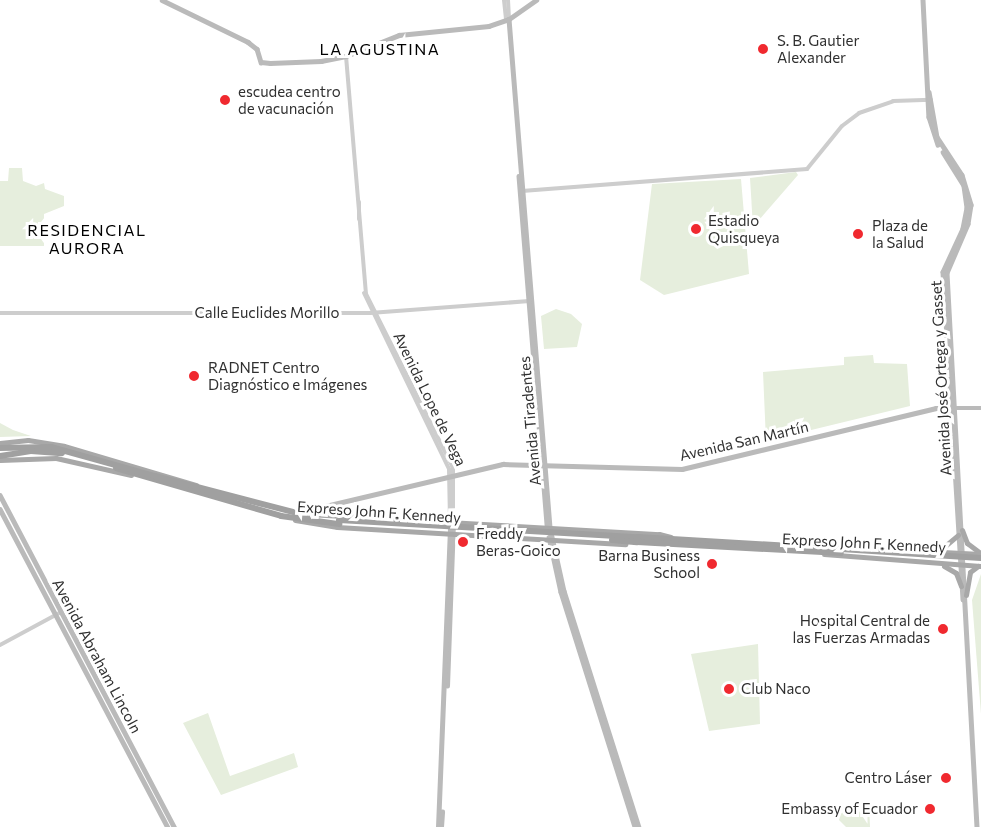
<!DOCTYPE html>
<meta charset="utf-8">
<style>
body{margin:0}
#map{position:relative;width:981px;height:827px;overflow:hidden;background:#fff;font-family:Commissioner,sans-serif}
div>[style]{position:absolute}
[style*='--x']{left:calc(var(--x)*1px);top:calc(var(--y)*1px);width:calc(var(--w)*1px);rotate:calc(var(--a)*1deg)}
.green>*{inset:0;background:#e6eedd}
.tertiary>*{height:4px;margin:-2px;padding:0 2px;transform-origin:2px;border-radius:2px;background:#cdcdcd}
.secondary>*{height:4.5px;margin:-2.25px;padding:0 2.25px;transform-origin:2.25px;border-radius:2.25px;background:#bababa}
.primary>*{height:5px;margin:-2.5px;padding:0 2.5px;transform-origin:2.5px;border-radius:2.5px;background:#a8a8a8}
.trunk>*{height:6px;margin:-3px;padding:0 3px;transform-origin:3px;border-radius:3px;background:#a0a0a0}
.trunk-bridge>*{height:6px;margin:-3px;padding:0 3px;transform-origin:3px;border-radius:3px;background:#a0a0a0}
.dots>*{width:16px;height:16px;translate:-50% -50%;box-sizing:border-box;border:3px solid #fff;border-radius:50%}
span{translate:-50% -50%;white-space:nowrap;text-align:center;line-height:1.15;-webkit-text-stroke:6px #fff;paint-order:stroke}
.poi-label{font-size:15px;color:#303030}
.left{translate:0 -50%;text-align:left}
.right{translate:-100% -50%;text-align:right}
.street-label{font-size:15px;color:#303030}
.neighbourhood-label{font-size:16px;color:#000;letter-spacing:1.5px}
</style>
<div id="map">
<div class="green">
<i style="clip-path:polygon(9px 168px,22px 168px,23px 181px,36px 186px,44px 183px,45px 189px,64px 196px,64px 206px,44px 214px,44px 246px,0 246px,0 181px,8px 181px)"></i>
<i style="clip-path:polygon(796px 172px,798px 175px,753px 227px,750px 178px)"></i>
<i style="clip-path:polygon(741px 179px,749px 274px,664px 295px,640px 280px,652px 184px)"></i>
<i style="clip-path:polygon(556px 309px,571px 314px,582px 324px,577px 347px,544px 349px,541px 316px)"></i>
<i style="clip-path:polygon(873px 355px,874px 363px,907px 364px,910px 406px,766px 441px,763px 372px,844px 365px,844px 357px)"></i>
<i style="clip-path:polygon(0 423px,13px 430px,31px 436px,0 437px)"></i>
<i style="clip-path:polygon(981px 574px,981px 714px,972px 600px)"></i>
<i style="clip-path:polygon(758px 644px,760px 724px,709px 731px,691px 654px)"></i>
<i style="clip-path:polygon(208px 713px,230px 776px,294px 753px,298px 767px,221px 795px,183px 723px)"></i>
<i style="clip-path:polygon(869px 805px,870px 827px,846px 827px,834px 815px)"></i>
</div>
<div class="tertiary">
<i style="--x:504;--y:0;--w:20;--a:84"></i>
<i style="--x:508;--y:0;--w:19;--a:87"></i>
<i style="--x:346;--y:56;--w:239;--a:85.2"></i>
<i style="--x:366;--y:294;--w:195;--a:63.4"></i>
<i style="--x:453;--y:468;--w:54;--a:90"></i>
<i style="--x:522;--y:191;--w:286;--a:-4.4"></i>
<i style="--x:807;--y:169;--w:55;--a:-50.9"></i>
<i style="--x:842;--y:126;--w:21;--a:-37"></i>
<i style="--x:859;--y:113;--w:36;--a:-19"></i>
<i style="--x:893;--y:101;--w:38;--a:-2"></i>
<i style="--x:359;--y:219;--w:17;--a:-90"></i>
<i style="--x:364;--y:293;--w:195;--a:64.2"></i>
<i style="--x:449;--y:469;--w:53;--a:88.9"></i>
<i style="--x:0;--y:313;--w:370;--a:0"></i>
<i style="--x:370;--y:313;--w:160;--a:-4.3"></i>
<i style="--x:0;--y:645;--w:69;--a:-28.4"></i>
</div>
<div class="secondary">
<i style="--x:162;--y:0;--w:96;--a:26"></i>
<i style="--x:248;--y:42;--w:11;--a:38"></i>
<i style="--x:257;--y:49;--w:14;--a:73"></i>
<i style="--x:261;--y:62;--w:9;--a:6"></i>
<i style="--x:270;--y:63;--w:51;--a:-2.2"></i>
<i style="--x:321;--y:61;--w:25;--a:-11"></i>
<i style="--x:346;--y:56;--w:57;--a:-21.6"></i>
<i style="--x:399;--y:35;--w:90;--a:-5.7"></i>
<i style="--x:489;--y:26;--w:21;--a:-19"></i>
<i style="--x:509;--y:19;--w:33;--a:-35"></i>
<i style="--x:923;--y:0;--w:117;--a:87.1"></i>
<i style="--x:929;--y:117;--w:29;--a:72"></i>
<i style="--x:509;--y:19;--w:511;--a:85.39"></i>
<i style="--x:550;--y:528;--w:65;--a:77.5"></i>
<i style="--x:564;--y:591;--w:248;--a:72.4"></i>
<i style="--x:929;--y:92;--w:46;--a:79.9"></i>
<i style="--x:937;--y:137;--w:45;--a:56.7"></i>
<i style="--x:962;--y:175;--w:31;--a:73"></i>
<i style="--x:971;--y:205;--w:19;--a:99"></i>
<i style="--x:968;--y:224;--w:53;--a:113.2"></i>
<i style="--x:947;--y:273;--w:555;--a:86.9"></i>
<i style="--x:943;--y:152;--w:40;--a:58"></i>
<i style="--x:964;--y:186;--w:22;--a:82"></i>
<i style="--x:967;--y:208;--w:21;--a:101"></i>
<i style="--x:963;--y:229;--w:47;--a:114.9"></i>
<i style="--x:943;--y:272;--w:328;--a:86.5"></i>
<i style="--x:519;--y:176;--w:351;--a:85.4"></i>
<i style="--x:0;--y:495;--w:375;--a:62.3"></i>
<i style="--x:0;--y:509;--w:360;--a:62.2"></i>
<i style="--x:300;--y:512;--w:209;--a:-13.3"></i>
<i style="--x:503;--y:464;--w:179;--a:1.6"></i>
<i style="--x:682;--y:469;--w:261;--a:-13.5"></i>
<i style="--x:936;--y:408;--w:45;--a:0"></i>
<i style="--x:549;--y:537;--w:56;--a:77.7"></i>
<i style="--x:561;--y:592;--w:246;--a:72.5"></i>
<i style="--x:447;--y:686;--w:162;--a:-87.9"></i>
<i style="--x:438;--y:827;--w:303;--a:-87.7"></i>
<i style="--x:441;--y:827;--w:15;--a:-86"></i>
</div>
<div class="primary">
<i style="--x:0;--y:443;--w:28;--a:-6"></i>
<i style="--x:28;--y:440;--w:36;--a:9"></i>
<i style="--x:64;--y:446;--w:138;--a:16.5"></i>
<i style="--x:0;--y:460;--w:56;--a:-2"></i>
<i style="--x:56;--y:458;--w:77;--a:12.8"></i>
<i style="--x:308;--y:514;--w:352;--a:3.3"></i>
<i style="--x:659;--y:534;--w:12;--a:14"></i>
<i style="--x:295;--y:520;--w:43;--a:9.5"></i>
<i style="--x:337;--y:527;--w:289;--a:3.4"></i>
<i style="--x:962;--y:530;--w:14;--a:69"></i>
<i style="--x:967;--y:543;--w:15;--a:37"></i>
<i style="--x:811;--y:545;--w:170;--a:3"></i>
<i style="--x:939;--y:551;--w:25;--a:-40"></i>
<i style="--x:824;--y:554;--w:157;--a:4.4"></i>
<i style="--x:944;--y:566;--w:14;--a:30"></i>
<i style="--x:956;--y:573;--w:14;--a:69"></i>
<i style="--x:966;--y:595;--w:23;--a:-80"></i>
<i style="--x:970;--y:572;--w:10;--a:-37"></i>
</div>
<div class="trunk">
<i style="--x:116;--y:468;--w:172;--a:16.2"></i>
<i style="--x:281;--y:516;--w:59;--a:7.9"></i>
<i style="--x:155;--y:476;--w:162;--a:14.6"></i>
<i style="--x:638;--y:537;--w:203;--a:3.4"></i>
<i style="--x:637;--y:542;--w:204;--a:3.1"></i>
</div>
<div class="trunk-bridge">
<i style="--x:0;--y:448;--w:51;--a:-1.1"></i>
<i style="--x:51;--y:447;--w:108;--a:15.6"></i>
<i style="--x:0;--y:456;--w:31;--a:-9"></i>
<i style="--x:31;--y:451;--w:31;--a:4"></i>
<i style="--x:339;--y:520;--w:299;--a:3.3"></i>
<i style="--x:612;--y:540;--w:25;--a:5"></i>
<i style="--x:841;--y:549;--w:140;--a:3.7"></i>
</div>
<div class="dots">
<i style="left:763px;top:49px;background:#f0292f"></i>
<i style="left:225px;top:100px;background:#f0292f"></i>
<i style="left:696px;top:229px;background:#f0292f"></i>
<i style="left:858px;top:234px;background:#f0292f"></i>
<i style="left:194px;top:376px;background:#f0292f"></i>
<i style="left:463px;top:542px;background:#f0292f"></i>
<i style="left:712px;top:564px;background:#f0292f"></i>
<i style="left:943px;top:629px;background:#f0292f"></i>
<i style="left:729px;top:689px;background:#f0292f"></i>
<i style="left:946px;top:778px;background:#f0292f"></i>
<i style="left:930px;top:809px;background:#f0292f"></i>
</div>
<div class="poi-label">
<span class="left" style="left:777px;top:49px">S. B. Gautier<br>Alexander</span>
<span class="left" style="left:238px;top:100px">escudea centro<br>de vacunación</span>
<span class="left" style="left:708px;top:229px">Estadio<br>Quisqueya</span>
<span class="left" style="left:872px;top:234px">Plaza de<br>la Salud</span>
<span class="left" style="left:208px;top:376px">RADNET Centro<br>Diagnóstico e Imágenes</span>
<span class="left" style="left:476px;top:542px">Freddy<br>Beras-Goico</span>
<span class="right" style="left:700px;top:564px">Barna Business<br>School</span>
<span class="right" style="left:930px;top:629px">Hospital Central de<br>las Fuerzas Armadas</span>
<span class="left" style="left:741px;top:689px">Club Naco</span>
<span class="right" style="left:932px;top:778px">Centro Láser</span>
<span class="right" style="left:918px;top:809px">Embassy of Ecuador</span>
</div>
<div class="street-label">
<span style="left:267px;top:313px">Calle Euclides Morillo</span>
<span style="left:941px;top:378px;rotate:-93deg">Avenida José Ortega y Gasset</span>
<span style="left:430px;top:399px;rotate:64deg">Avenida Lope de Vega</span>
<span style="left:530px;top:421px;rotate:-95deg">Avenida Tiradentes</span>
<span style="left:744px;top:441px;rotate:-13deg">Avenida San Martín</span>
<span style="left:379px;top:512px;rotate:4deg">Expreso John F. Kennedy</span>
<span style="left:864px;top:543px;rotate:3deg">Expreso John F. Kennedy</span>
<span style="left:97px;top:656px;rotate:62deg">Avenida Abraham Lincoln</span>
</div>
<div class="neighbourhood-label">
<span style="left:380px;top:49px">LA AGUSTINA</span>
<span style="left:87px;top:239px">RESIDENCIAL<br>AURORA</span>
</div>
</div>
